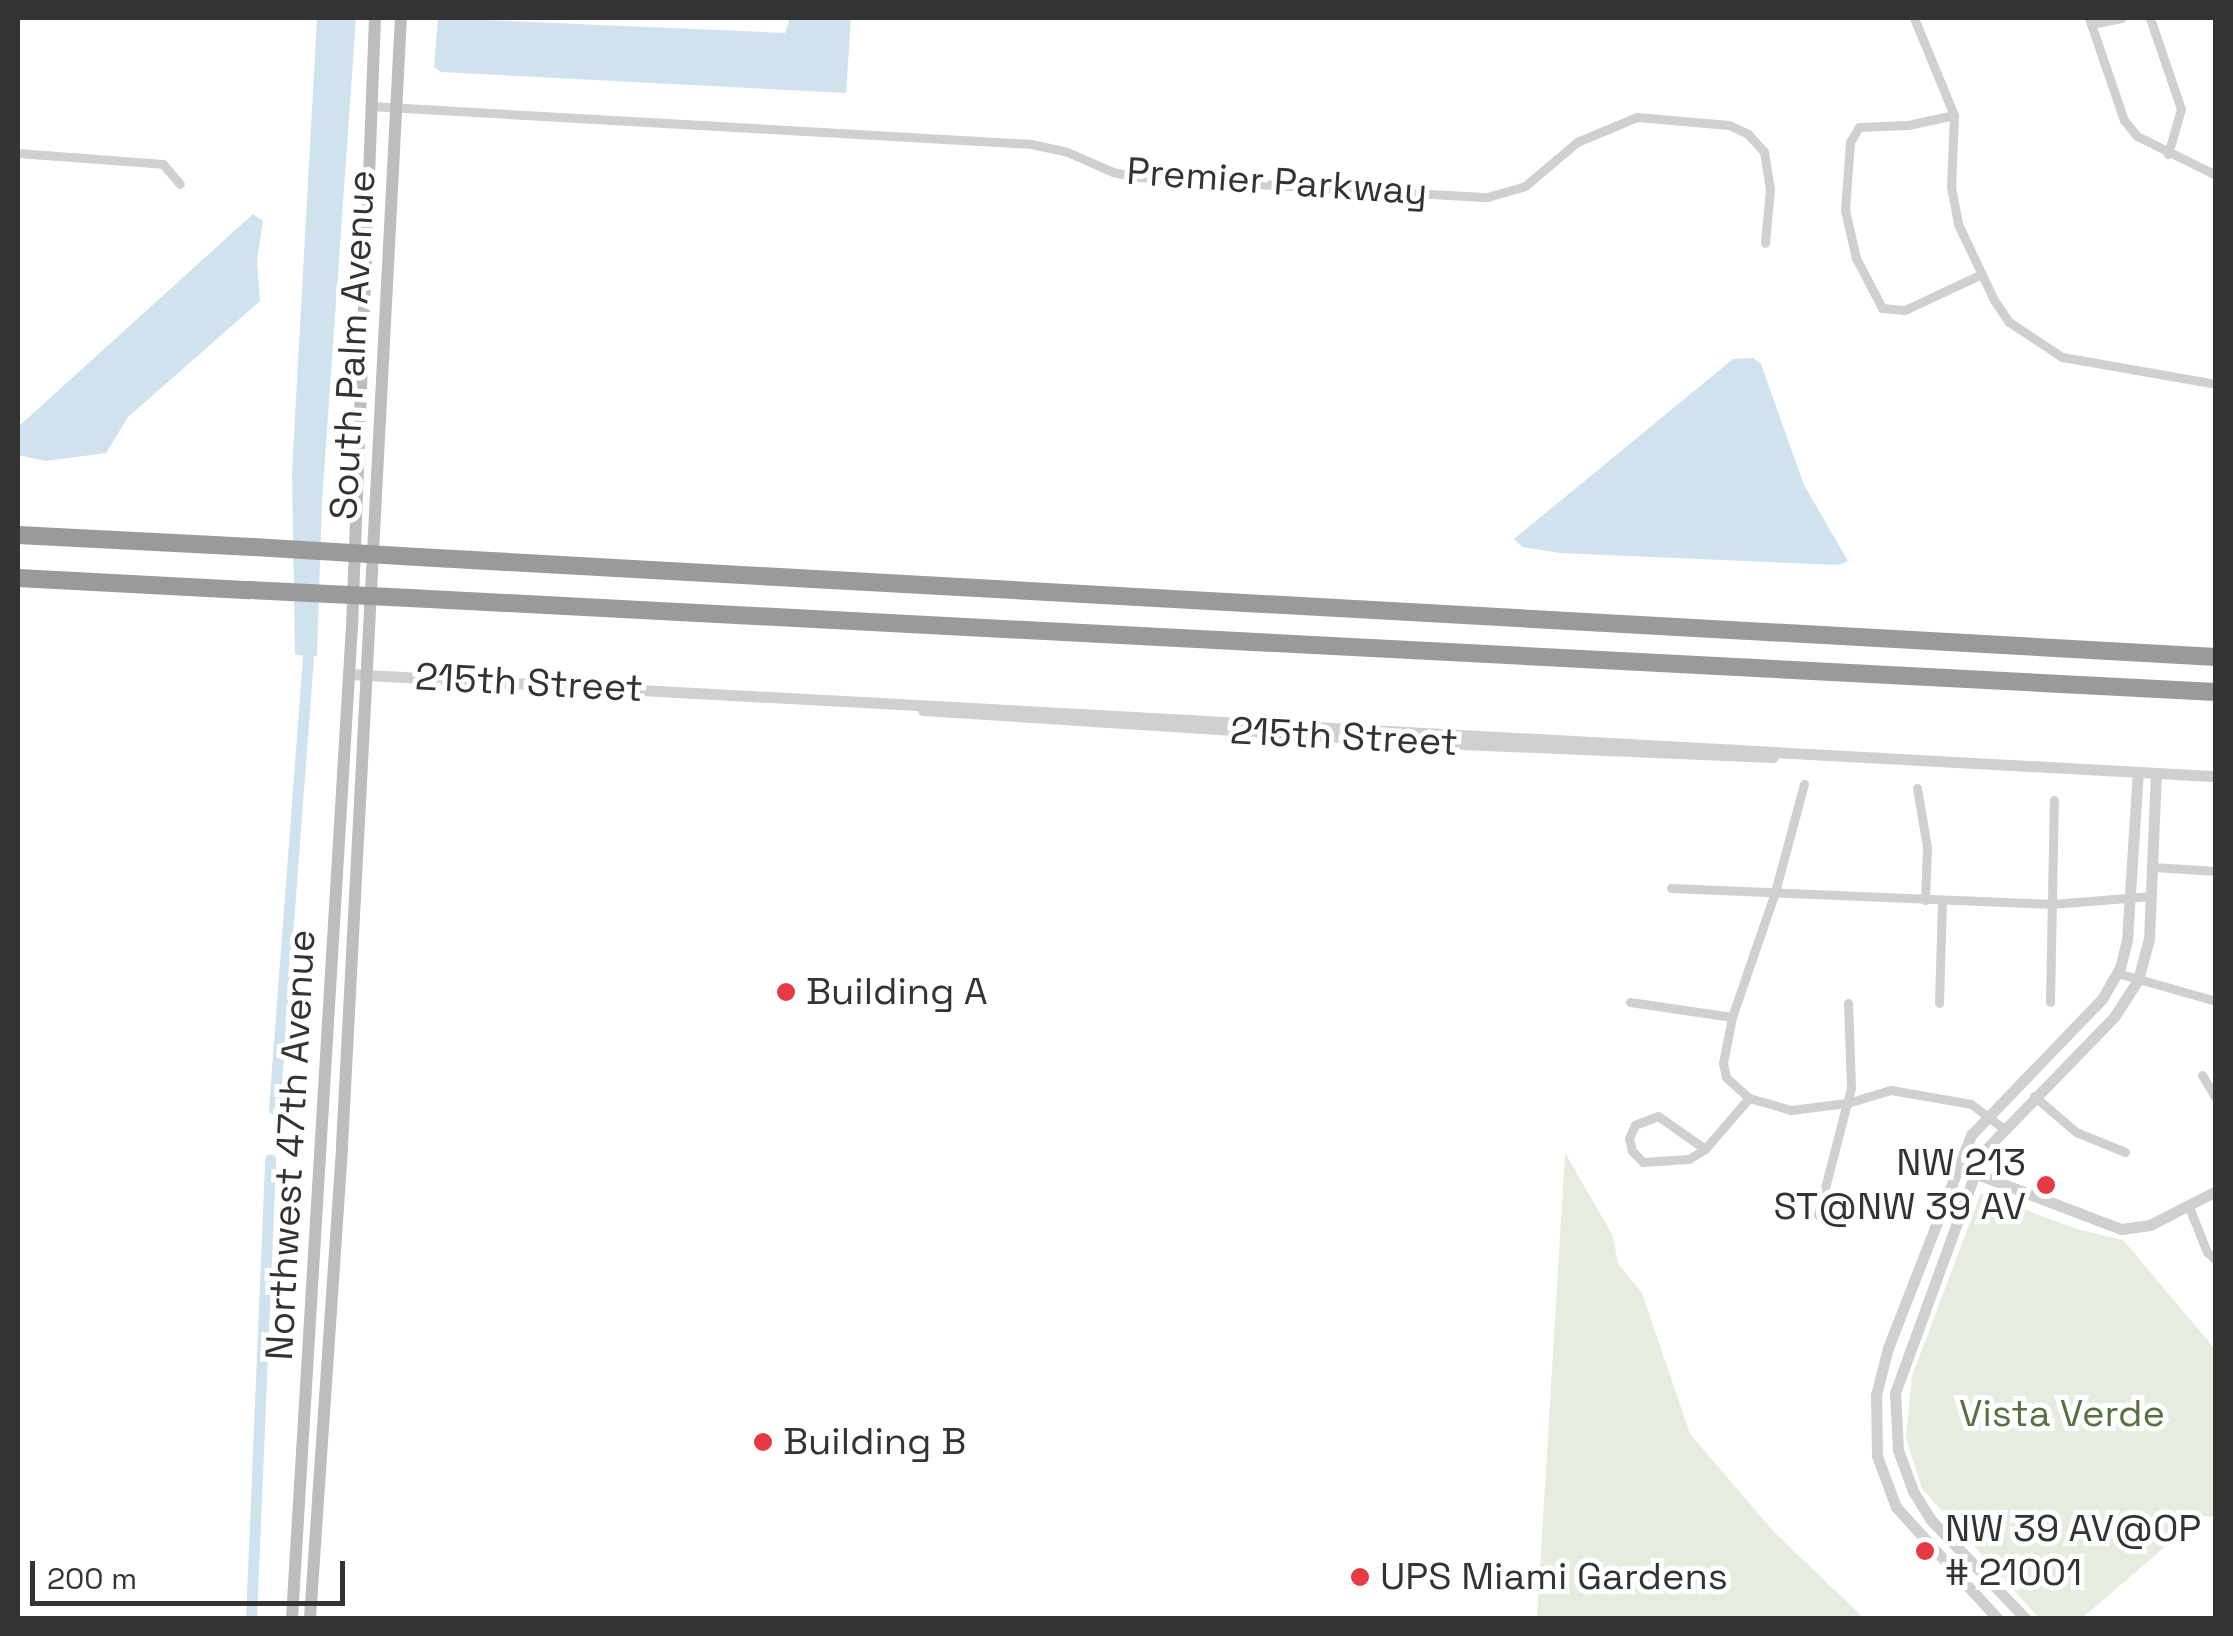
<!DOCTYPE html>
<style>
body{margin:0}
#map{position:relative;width:2233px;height:1636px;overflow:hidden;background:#fff;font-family:"Space Grotesk",sans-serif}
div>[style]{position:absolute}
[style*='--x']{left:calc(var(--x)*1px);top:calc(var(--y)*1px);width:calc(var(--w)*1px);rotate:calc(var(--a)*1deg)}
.green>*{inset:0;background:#e6ecdf}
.water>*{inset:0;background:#cfe2ee}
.canal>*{height:11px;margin:-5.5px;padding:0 5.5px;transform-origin:5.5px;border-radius:5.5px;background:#cfe2ee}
.minor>*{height:9px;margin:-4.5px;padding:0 4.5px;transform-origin:4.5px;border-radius:4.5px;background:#d0d0d0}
.tertiary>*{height:11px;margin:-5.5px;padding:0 5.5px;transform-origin:5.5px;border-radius:5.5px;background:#d0d0d0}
.secondary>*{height:12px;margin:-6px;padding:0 6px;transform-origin:6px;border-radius:6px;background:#bdbdbd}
.motorway>*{height:18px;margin:-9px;padding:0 9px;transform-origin:9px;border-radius:9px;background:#9a9a9a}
.motorway-bridge>*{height:18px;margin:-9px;padding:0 9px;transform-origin:9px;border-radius:9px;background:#9a9a9a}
.dots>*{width:28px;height:28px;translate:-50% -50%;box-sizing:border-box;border:5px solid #fff;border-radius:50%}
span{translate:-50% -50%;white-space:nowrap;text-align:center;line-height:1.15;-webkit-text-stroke:10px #fff;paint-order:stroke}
.street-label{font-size:38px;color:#333}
.poi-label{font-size:38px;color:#333}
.left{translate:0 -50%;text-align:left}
.right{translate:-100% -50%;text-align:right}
.park-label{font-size:38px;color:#56703f}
.frame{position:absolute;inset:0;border:20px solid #333;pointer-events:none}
.scale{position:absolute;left:30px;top:1561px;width:315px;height:45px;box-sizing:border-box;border:5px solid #333;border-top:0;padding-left:12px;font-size:30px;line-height:35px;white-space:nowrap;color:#333;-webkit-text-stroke:8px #fff;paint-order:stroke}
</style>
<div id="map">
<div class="green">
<i style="clip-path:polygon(1565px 1153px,1613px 1236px,1618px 1264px,1642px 1293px,1690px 1434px,1773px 1531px,1864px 1618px,1537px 1618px)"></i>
<i style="clip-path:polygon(1981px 1193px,2077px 1229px,2123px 1240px,2215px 1349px,2215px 1517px,2201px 1516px,2082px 1618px,2039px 1618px,1922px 1489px,1906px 1438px,1912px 1376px)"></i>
</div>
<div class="water">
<i style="clip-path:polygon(317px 18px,356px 18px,322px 502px,317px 656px,295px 655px,292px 472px)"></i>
<i style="clip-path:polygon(438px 18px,785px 33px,790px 18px,851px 18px,846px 93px,441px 72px,434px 67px)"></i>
<i style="clip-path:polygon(253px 214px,263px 221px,257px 260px,260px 301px,128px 417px,106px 453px,46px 461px,18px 455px,18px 427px)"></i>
<i style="clip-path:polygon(1753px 358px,1761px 364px,1804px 485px,1848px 561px,1839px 565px,1560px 553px,1522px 547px,1514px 539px,1733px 359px)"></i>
</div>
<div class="canal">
<i style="--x:274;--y:1109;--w:465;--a:-85.7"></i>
<i style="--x:251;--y:1618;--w:459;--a:-87.6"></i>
</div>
<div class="minor">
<i style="--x:1914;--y:18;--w:105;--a:67.6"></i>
<i style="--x:1954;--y:115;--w:72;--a:92.4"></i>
<i style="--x:1951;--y:187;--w:38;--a:79"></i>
<i style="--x:1958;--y:224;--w:84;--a:64.7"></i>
<i style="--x:1994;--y:300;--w:27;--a:56"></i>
<i style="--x:2009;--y:322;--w:64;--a:33.4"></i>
<i style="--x:2062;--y:357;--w:156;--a:9.9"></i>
<i style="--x:2089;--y:18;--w:108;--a:71.1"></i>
<i style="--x:2124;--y:120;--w:21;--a:51"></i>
<i style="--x:2137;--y:136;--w:88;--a:26.3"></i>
<i style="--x:2150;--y:18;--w:96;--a:71.2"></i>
<i style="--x:2181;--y:109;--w:47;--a:106.1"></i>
<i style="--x:2091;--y:24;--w:31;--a:-11"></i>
<i style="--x:370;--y:106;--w:662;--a:3.29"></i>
<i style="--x:1031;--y:144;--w:35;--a:12"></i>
<i style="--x:1065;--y:151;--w:52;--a:23.6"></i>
<i style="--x:1113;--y:172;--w:25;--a:12"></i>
<i style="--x:1137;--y:177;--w:351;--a:3.3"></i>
<i style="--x:1487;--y:197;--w:40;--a:-16"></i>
<i style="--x:1525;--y:186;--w:68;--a:-40.2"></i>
<i style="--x:1577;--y:142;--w:65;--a:-22.6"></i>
<i style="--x:1637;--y:117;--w:92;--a:5"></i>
<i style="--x:1729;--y:125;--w:21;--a:25"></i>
<i style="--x:1748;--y:134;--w:24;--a:48"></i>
<i style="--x:1764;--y:152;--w:37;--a:81"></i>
<i style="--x:1770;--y:189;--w:54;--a:95.3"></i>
<i style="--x:1954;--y:115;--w:47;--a:167.7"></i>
<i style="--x:1908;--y:125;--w:49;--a:177.7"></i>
<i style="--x:1859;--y:127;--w:17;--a:121"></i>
<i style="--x:1850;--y:142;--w:68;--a:94.2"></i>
<i style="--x:1845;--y:210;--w:49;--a:77.1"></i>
<i style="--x:1856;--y:258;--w:56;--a:62.5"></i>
<i style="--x:1882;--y:308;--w:23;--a:5"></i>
<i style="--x:1905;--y:310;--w:85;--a:-25.1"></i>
<i style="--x:18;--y:153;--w:145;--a:4.3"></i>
<i style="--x:163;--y:164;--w:26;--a:50"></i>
<i style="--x:1917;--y:788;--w:60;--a:80.4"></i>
<i style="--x:1927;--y:847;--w:53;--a:92.2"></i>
<i style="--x:2153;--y:867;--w:63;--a:3.6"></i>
<i style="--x:1671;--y:888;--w:381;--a:2.4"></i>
<i style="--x:2052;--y:904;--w:100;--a:-4.6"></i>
<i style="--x:2117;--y:973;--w:103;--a:15.8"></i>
<i style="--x:1630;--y:1002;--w:103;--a:8.4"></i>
<i style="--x:2050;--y:1002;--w:202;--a:-88.9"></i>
<i style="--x:1939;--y:1003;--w:101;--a:-88.3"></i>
<i style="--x:2202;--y:1075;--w:27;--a:59"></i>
<i style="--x:2034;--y:1096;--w:55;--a:40.6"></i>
<i style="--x:2076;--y:1132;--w:53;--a:22.2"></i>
<i style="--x:1749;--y:1098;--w:31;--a:-138"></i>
<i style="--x:1726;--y:1077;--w:14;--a:-102"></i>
<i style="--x:1723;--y:1063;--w:47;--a:-78.9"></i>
<i style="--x:1732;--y:1017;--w:132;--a:-71"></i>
<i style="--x:1775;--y:892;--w:112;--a:-75"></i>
<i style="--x:1705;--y:1149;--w:57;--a:-144.9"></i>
<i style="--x:1658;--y:1116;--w:25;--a:159"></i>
<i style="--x:1635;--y:1125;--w:14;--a:115"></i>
<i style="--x:1629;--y:1138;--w:13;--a:77"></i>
<i style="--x:1632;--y:1151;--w:16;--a:45"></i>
<i style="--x:1643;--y:1162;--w:46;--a:-3.7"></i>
<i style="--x:1689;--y:1159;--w:19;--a:-32"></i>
<i style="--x:1705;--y:1149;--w:67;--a:-49.2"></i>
<i style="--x:1749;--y:1098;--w:44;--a:15.9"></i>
<i style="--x:1791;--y:1110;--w:56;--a:-7.1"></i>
<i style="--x:1847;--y:1103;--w:16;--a:-75"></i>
<i style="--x:1851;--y:1088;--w:85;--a:-92"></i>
<i style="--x:2189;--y:1207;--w:48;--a:68.2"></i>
<i style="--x:2207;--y:1252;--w:12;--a:42"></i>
<i style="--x:1818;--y:1215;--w:116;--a:-75.5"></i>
<i style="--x:1847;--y:1103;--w:46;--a:-16.5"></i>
<i style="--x:1891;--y:1090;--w:81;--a:9.9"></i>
<i style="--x:1971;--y:1104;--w:39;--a:37"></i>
</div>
<div class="tertiary">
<i style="--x:348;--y:674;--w:1871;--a:3.13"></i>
<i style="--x:923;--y:710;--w:493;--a:3.7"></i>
<i style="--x:1415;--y:742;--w:358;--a:2.4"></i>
<i style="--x:1956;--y:1166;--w:177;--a:20.9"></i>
<i style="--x:2121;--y:1229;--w:29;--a:-8"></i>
<i style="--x:2150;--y:1225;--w:74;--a:-27.3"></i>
<i style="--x:1997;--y:1618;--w:150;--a:-132.3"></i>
<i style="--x:1896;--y:1507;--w:54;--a:-110.4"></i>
<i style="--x:1877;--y:1456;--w:61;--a:-90.9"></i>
<i style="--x:1876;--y:1395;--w:49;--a:-75.7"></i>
<i style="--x:1888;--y:1348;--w:229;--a:-68.7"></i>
<i style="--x:1971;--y:1135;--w:189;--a:-46.1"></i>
<i style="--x:2102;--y:999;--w:36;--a:-60"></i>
<i style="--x:2120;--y:968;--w:29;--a:-76"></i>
<i style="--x:2127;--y:940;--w:168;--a:-86.3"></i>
<i style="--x:2025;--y:1618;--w:136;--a:-133.8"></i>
<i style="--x:1931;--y:1520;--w:34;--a:-122"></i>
<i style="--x:1913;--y:1491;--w:44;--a:-110.1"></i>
<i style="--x:1898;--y:1450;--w:57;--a:-93"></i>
<i style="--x:1895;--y:1393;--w:231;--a:-70"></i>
<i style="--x:1974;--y:1176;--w:34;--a:-63"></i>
<i style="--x:1989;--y:1146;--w:180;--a:-45.9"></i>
<i style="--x:2114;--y:1017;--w:44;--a:-57"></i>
<i style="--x:2138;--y:980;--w:42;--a:-75"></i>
<i style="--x:2149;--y:939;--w:166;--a:-87.6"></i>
</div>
<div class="secondary">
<i style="--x:292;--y:1618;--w:993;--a:-86.54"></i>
<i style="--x:352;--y:627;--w:609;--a:-87.84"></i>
<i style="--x:310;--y:1618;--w:473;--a:-86.1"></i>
<i style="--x:342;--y:1146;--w:1130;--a:-87.01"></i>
</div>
<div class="motorway">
<i style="--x:18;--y:535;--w:235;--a:2.9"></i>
<i style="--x:418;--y:557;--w:1801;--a:3.18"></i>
<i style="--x:18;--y:578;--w:232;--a:3"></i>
<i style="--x:410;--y:598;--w:1808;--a:2.98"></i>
</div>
<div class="motorway-bridge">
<i style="--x:253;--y:547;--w:165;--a:3.5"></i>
<i style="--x:250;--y:590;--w:160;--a:2.9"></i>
</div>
<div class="dots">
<i style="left:786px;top:992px;background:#e63946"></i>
<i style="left:2046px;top:1185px;background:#e63946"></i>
<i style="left:763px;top:1442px;background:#e63946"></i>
<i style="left:1925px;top:1551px;background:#e63946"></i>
<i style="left:1360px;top:1577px;background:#e63946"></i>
</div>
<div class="street-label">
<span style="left:1277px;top:182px;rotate:4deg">Premier Parkway</span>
<span style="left:353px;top:345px;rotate:-87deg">South Palm Avenue</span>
<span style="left:529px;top:683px;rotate:3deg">215th Street</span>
<span style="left:1344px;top:737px;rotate:3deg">215th Street</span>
<span style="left:291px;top:1145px;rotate:-87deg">Northwest 47th Avenue</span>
</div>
<div class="poi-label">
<span class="left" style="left:806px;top:992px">Building A</span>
<span class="right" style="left:2026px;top:1185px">NW 213<br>ST@NW 39 AV</span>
<span class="left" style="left:783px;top:1442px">Building B</span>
<span class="left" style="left:1945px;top:1551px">NW 39 AV@OP<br># 21001</span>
<span class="left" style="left:1380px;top:1577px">UPS Miami Gardens</span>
</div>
<div class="park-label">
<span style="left:2062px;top:1414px">Vista Verde</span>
</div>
<div class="frame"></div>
<div class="scale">200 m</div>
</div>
